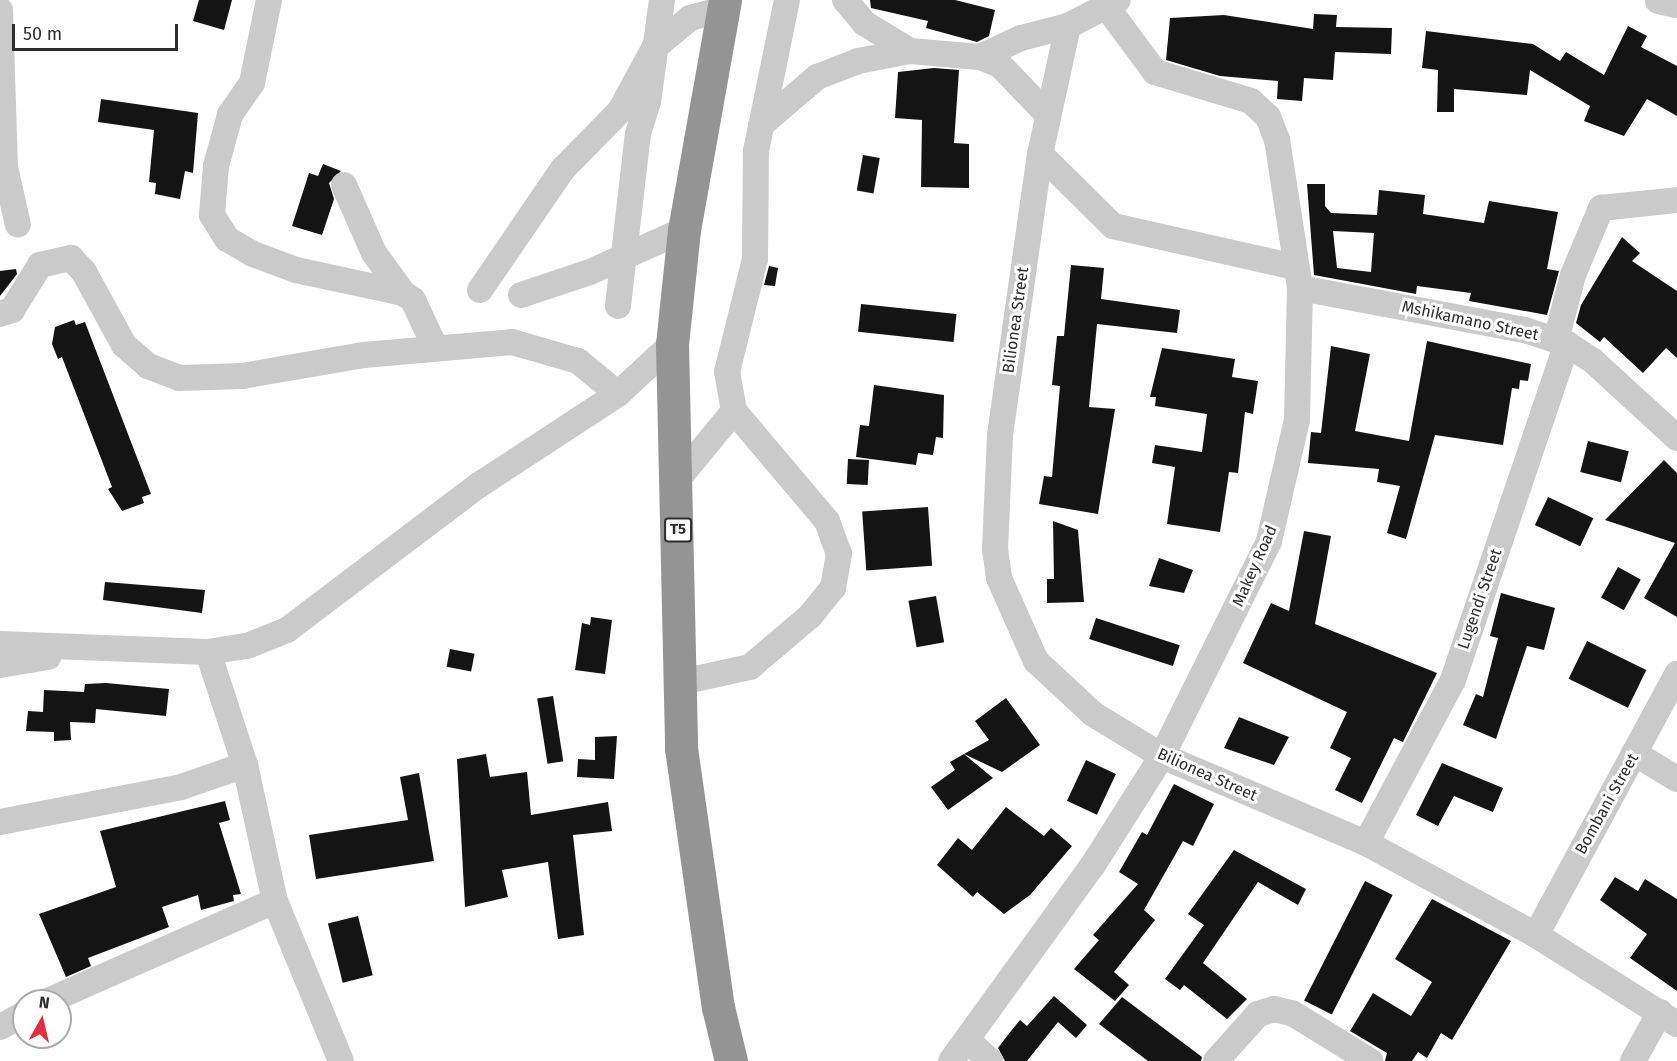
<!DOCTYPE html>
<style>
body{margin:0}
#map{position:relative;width:1677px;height:1061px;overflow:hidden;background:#fff;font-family:"Fira Sans",sans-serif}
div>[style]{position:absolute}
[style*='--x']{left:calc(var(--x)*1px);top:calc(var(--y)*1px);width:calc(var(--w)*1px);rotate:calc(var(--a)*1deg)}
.building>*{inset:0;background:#141414;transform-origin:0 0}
.minor>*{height:26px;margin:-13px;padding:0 13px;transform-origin:13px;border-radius:13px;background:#cacaca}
.highway>*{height:33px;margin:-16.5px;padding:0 16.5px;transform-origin:16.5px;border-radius:16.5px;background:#949494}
span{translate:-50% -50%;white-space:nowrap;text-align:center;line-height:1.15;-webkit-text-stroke:6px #fff;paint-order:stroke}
.shield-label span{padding:2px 4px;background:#fff;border:2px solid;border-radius:4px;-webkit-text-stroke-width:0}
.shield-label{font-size:15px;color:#2d2d2d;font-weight:700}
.street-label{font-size:16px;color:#2d2d2d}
.north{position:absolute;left:12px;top:989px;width:60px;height:60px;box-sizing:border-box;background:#fff;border:2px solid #ababab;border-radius:50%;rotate:8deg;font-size:16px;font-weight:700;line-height:24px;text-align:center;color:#2d2d2d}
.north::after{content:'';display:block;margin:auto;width:21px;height:27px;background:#e62c3a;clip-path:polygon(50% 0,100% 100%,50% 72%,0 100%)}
.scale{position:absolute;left:12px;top:24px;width:166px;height:27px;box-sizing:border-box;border:3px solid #2d2d2d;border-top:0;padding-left:8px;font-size:18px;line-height:21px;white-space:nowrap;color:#2d2d2d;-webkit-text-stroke:4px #fff;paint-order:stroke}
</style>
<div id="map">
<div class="building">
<i style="clip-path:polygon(199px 0,232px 0,224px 30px,193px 21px)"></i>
<i style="clip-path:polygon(870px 0,955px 0,995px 10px,989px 36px,977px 42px,926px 28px,928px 21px,871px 8px)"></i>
<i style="clip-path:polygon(1314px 14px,1337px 15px,1336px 27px,1392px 28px,1391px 54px,1335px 52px,1333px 80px,1304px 78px,1302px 101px,1277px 99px,1278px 81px,1220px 76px,1166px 60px,1170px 18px,1224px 15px,1313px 29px)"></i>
<i style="clip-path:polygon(1628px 26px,1647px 36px,1641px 47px,1677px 66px,1677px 116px,1647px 99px,1624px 136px,1584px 121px,1590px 106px,1530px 70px,1527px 95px,1454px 89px,1454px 112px,1437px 112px,1438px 70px,1422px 68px,1426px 31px,1533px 44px,1560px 61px,1566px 52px,1604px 75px)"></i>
<i style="clip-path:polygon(934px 68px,959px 70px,954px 143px,969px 144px,969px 188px,921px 187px,922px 120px,895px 118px,898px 72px)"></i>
<i style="clip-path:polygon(101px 99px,198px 113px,193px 173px,185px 171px,180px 199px,155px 194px,156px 183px,149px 182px,154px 130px,98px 122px)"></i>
<i style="left:863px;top:155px;width:17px;height:36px;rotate:10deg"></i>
<i style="clip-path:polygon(323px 164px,341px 171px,329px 183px,334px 199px,322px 235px,292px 226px,309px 173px,318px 176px)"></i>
<i style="clip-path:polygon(evenodd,1307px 184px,1325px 184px,1325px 206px,1331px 213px,1377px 215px,1379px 190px,1425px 195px,1423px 214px,1484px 223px,1489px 201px,1558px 212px,1547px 269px,1559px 271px,1547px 315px,1469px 301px,1471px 293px,1417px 286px,1416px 294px,1314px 275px,1307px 184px,1333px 231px,1374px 233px,1371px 272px,1337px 268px,1333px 231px)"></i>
<i style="clip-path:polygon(1622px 237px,1640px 253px,1632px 261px,1677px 291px,1677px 358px,1666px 348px,1643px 373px,1604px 337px,1600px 342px,1576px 323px,1581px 305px)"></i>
<i style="clip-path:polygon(1071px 265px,1104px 268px,1101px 299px,1180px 310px,1177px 333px,1097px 324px,1089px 407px,1115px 409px,1098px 514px,1039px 504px,1044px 476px,1052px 477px,1060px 386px,1052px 385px,1057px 336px,1064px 336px)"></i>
<i style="clip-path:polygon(769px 266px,778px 268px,775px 286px,764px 285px)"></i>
<i style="clip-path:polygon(16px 269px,17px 274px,0 296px,0 271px)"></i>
<i style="left:861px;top:304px;width:96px;height:28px;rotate:6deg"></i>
<i style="clip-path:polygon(74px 320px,76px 325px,85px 322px,151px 494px,142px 497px,144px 503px,122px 511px,108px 489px,112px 487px,62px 357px,58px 359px,52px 344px,55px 327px)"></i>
<i style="clip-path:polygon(1427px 341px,1531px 364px,1528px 381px,1520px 380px,1519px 389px,1512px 388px,1503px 445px,1435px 435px,1406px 539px,1387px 533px,1400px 486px,1377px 482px,1379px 469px,1308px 463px,1311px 432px,1321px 433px,1331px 346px,1370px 354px,1355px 431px,1409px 441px)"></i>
<i style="clip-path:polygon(1162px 348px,1235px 359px,1232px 377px,1258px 381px,1253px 414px,1245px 412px,1238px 473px,1229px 472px,1220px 532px,1167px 524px,1175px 467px,1152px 463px,1155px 445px,1202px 452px,1207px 414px,1155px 406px,1156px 397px,1150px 397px)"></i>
<i style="clip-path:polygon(874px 385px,944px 395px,943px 438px,936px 437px,933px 455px,918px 453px,916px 465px,856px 457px,860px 425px,869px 426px)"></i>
<i style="left:1588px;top:441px;width:42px;height:32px;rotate:14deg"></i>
<i style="left:848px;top:459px;width:21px;height:25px;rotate:3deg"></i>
<i style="clip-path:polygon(1664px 460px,1677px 473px,1677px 617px,1644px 598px,1675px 543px,1605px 520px)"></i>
<i style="left:1548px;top:497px;width:50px;height:31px;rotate:25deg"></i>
<i style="left:928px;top:507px;width:59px;height:66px;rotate:86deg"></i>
<i style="clip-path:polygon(1053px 521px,1078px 530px,1084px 602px,1047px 603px,1047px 579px,1054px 579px)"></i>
<i style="clip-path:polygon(1304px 531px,1331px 536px,1315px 624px,1437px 673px,1403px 742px,1394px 738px,1362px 803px,1335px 790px,1351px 758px,1330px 748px,1347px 712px,1243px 663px,1271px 603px,1289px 611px)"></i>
<i style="clip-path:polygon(1159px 558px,1193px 570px,1184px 593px,1149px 586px)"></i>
<i style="left:1618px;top:567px;width:26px;height:35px;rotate:29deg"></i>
<i style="clip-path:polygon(105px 582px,205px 590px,202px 613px,103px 600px)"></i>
<i style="clip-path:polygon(1501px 593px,1555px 608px,1544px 650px,1527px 646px,1496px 739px,1463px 725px,1476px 694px,1483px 697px,1498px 638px,1490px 636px)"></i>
<i style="left:936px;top:596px;width:47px;height:28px;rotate:80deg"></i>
<i style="clip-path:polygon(591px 617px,612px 620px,605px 674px,575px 670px,582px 623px,590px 625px)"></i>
<i style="left:1096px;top:618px;width:88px;height:22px;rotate:18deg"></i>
<i style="left:1587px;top:641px;width:66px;height:42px;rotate:26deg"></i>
<i style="left:450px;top:649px;width:25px;height:18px;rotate:11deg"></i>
<i style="clip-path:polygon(106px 683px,169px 689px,166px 716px,96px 709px,95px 723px,70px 722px,71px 740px,54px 741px,54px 732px,26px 731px,28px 711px,43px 712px,44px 690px,84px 692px,85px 684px)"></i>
<i style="left:553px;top:696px;width:66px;height:16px;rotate:81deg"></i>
<i style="clip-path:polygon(1006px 698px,1040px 745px,1002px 772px,964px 754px,989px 740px,975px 721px)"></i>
<i style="clip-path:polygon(1239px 717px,1289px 737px,1274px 765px,1224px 748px)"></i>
<i style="clip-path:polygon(617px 736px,614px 779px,577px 777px,578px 759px,595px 760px,595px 737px)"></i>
<i style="clip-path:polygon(486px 754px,490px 777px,527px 772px,531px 815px,608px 802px,612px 831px,573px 835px,584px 935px,558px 939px,548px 862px,502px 870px,508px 897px,465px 907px,457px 759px)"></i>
<i style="clip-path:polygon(964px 754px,993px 778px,948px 810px,931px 787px,955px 770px,950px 762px)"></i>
<i style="left:1086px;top:760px;width:33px;height:45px;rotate:25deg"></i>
<i style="clip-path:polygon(1442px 763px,1503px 788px,1493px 812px,1454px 796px,1438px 826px,1416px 815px)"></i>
<i style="clip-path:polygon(419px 773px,434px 861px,316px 879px,309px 835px,408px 820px,400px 777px)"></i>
<i style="clip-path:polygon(1174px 784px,1214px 804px,1193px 846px,1183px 841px,1144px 910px,1155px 920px,1114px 972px,1129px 985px,1115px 1001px,1074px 969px,1099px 940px,1093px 935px,1138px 884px,1119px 872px,1142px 832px,1147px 835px)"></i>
<i style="clip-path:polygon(225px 801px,230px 820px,219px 823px,241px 894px,233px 895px,234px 901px,201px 910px,198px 895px,162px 907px,169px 927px,88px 958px,91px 966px,66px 977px,39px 914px,116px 887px,100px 831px)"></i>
<i style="clip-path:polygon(1006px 807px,1044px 836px,1051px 828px,1072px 846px,1030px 895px,1004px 914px,977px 892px,973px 897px,937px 865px,958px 838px,972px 850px)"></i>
<i style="clip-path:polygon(1234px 850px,1306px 889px,1298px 905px,1258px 882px,1203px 963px,1247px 999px,1227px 1019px,1184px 985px,1180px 990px,1165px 979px,1204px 925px,1188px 914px)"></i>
<i style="clip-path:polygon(1615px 877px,1638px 891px,1645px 879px,1677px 899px,1677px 991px,1630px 958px,1647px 934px,1600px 900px)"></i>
<i style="left:1365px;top:881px;width:31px;height:134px;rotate:27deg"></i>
<i style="clip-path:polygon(1432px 899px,1511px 941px,1452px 1040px,1441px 1033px,1427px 1058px,1418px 1052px,1412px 1061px,1385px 1061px,1387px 1053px,1350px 1031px,1373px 993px,1411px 1016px,1432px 982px,1395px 959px)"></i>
<i style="left:358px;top:916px;width:61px;height:31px;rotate:76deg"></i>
<i style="clip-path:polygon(1054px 996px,1087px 1025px,1076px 1038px,1058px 1022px,1027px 1061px,1005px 1061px,998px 1048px,1007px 1036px,1020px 1020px,1027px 1026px)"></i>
<i style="clip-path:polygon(1122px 997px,1202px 1057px,1201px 1061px,1148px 1061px,1099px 1024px)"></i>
</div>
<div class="minor">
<i style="--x:269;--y:0;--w:85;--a:101.6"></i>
<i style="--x:252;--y:83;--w:39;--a:125"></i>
<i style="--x:230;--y:115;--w:53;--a:105.4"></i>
<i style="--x:216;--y:166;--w:49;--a:94.7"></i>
<i style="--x:212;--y:215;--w:28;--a:58"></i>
<i style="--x:227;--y:239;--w:30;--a:30"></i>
<i style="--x:253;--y:254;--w:46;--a:20.4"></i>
<i style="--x:296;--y:270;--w:109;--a:12.1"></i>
<i style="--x:403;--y:293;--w:12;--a:35"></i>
<i style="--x:413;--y:300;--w:52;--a:64.9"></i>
<i style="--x:845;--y:0;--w:30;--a:50"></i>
<i style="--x:864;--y:23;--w:54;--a:31.3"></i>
<i style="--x:1658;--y:1;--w:19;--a:12"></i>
<i style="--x:0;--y:10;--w:157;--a:88.2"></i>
<i style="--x:5;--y:167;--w:59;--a:77.4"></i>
<i style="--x:1068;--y:26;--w:131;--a:102.3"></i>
<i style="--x:1040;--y:154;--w:284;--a:98.1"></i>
<i style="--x:1000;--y:435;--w:114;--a:92.5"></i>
<i style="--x:995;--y:549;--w:29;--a:82"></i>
<i style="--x:999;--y:578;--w:91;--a:66"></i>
<i style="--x:1036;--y:661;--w:78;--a:42.9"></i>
<i style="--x:1093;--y:714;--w:81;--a:31.3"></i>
<i style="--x:1162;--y:756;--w:222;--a:23.1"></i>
<i style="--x:1366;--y:843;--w:193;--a:28.4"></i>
<i style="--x:1536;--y:935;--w:167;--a:32.3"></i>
<i style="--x:980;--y:57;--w:45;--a:-24.9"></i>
<i style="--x:1021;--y:38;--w:49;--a:-14.3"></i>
<i style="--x:1068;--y:26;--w:56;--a:-27.5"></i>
<i style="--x:761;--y:125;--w:74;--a:-40.6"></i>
<i style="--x:817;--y:77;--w:44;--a:-21.3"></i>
<i style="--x:858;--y:61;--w:53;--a:-10.9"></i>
<i style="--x:910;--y:51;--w:70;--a:4.9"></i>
<i style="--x:980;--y:57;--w:22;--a:22"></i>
<i style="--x:1000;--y:65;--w:68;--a:46.2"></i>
<i style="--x:1040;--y:154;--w:103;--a:44.6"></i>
<i style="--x:1113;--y:226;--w:187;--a:12.7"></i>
<i style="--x:344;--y:185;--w:74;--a:66.2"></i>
<i style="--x:374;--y:253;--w:49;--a:54.1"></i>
<i style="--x:1300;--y:288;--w:229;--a:10.6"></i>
<i style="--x:1525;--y:330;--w:44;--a:18.4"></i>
<i style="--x:1567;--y:344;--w:31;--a:33"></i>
<i style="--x:1593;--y:361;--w:114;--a:42.5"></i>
<i style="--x:480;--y:290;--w:147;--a:-55.6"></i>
<i style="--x:563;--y:169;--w:81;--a:-45.5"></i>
<i style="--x:620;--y:111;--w:72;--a:-61.6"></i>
<i style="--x:654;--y:48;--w:47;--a:-39.8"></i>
<i style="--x:690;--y:18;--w:35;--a:-15"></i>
<i style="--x:521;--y:295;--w:73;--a:-18.4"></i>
<i style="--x:590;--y:272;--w:103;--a:-24.1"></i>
<i style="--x:618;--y:306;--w:173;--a:-83.4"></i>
<i style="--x:638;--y:134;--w:34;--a:-73"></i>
<i style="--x:648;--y:102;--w:103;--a:-82.2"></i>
<i style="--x:0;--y:314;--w:13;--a:-18"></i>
<i style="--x:12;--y:310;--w:53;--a:-58.1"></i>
<i style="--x:40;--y:265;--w:32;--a:-13"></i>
<i style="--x:71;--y:258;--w:19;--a:47"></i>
<i style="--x:84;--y:272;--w:83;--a:61.3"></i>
<i style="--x:124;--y:345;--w:32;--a:41"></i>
<i style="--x:148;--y:366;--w:34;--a:21"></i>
<i style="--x:180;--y:378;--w:62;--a:-1.8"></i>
<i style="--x:242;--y:376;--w:124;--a:-9.8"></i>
<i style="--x:364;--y:355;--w:149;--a:-5"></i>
<i style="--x:512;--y:342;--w:69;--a:16.1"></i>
<i style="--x:578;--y:361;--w:52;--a:39.5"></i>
<i style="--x:1556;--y:340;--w:67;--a:-75.3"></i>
<i style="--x:1573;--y:275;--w:73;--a:-67.3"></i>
<i style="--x:1601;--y:208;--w:76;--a:-6"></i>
<i style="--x:678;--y:479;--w:88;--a:-50.5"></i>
<i style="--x:734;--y:411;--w:40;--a:-100"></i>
<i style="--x:727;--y:372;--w:116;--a:-76.1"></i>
<i style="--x:755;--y:259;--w:108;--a:-89.5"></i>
<i style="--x:756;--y:151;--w:154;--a:-78.4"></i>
<i style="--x:0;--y:644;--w:208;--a:2.2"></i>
<i style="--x:208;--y:652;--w:39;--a:-9"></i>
<i style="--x:247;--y:646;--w:43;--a:-21.8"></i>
<i style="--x:287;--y:630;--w:241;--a:-37.1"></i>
<i style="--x:479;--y:485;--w:166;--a:-33.2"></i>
<i style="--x:618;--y:394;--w:74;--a:-42.8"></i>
<i style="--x:208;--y:652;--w:119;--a:71.9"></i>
<i style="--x:245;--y:765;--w:139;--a:77.6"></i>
<i style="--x:275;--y:901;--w:173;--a:67.6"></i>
<i style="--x:0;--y:665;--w:49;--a:-9.5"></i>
<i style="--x:677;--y:683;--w:75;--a:-12.4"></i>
<i style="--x:750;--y:667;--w:79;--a:-40.4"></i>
<i style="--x:810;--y:616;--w:36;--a:-51"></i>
<i style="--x:833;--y:588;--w:35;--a:-80"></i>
<i style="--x:839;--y:554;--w:35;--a:-110"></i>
<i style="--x:827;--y:521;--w:144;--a:-130.2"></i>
<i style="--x:1634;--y:753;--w:50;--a:31.2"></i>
<i style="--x:0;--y:822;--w:184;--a:-10.9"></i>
<i style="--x:181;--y:787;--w:68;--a:-19"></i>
<i style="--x:1366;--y:843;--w:185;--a:-61.9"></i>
<i style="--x:1453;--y:680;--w:355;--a:-71.3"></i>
<i style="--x:1536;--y:935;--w:297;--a:-61.6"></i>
<i style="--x:48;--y:1001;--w:248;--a:-23.8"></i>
<i style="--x:0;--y:1027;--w:27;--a:-28"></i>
<i style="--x:968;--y:1041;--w:30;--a:42"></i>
<i style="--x:951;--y:1061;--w:242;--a:-54.1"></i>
<i style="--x:1093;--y:865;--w:129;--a:-57.7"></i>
<i style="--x:1162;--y:756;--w:240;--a:-63.5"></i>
<i style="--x:1269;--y:541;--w:124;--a:-77"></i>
<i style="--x:1297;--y:420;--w:132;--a:-88.7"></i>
<i style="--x:1300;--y:288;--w:150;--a:-98.8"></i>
<i style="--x:1277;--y:140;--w:25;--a:-111"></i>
<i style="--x:1268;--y:117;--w:23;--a:-137"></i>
<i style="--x:1251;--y:101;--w:100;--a:-163.2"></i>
<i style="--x:1155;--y:72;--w:82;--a:-126.6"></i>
<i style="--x:1216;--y:1061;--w:63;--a:-48.2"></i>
<i style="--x:1258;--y:1014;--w:17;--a:-17"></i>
<i style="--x:1274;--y:1009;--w:18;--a:13"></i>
<i style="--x:1292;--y:1013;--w:92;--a:31.6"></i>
<i style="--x:1633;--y:1061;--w:56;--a:-61.1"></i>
</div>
<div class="highway">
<i style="--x:725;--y:0;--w:234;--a:100.1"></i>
<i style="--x:684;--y:230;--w:115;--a:96"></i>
<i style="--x:672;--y:344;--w:404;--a:88.7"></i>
<i style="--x:681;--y:748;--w:262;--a:81.9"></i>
<i style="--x:718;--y:1007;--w:56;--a:76.5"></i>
</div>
<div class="shield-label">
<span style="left:678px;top:530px">T5</span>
</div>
<div class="street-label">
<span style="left:1016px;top:320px;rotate:-82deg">Bilionea Street</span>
<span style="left:1470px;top:321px;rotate:12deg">Mshikamano Street</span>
<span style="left:1255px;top:566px;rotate:-66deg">Makey Road</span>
<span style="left:1480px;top:599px;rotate:-71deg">Lugendi Street</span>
<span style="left:1207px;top:775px;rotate:24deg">Bilionea Street</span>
<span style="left:1607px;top:804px;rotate:-61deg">Bombani Street</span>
</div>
<div class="north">N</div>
<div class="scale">50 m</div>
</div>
